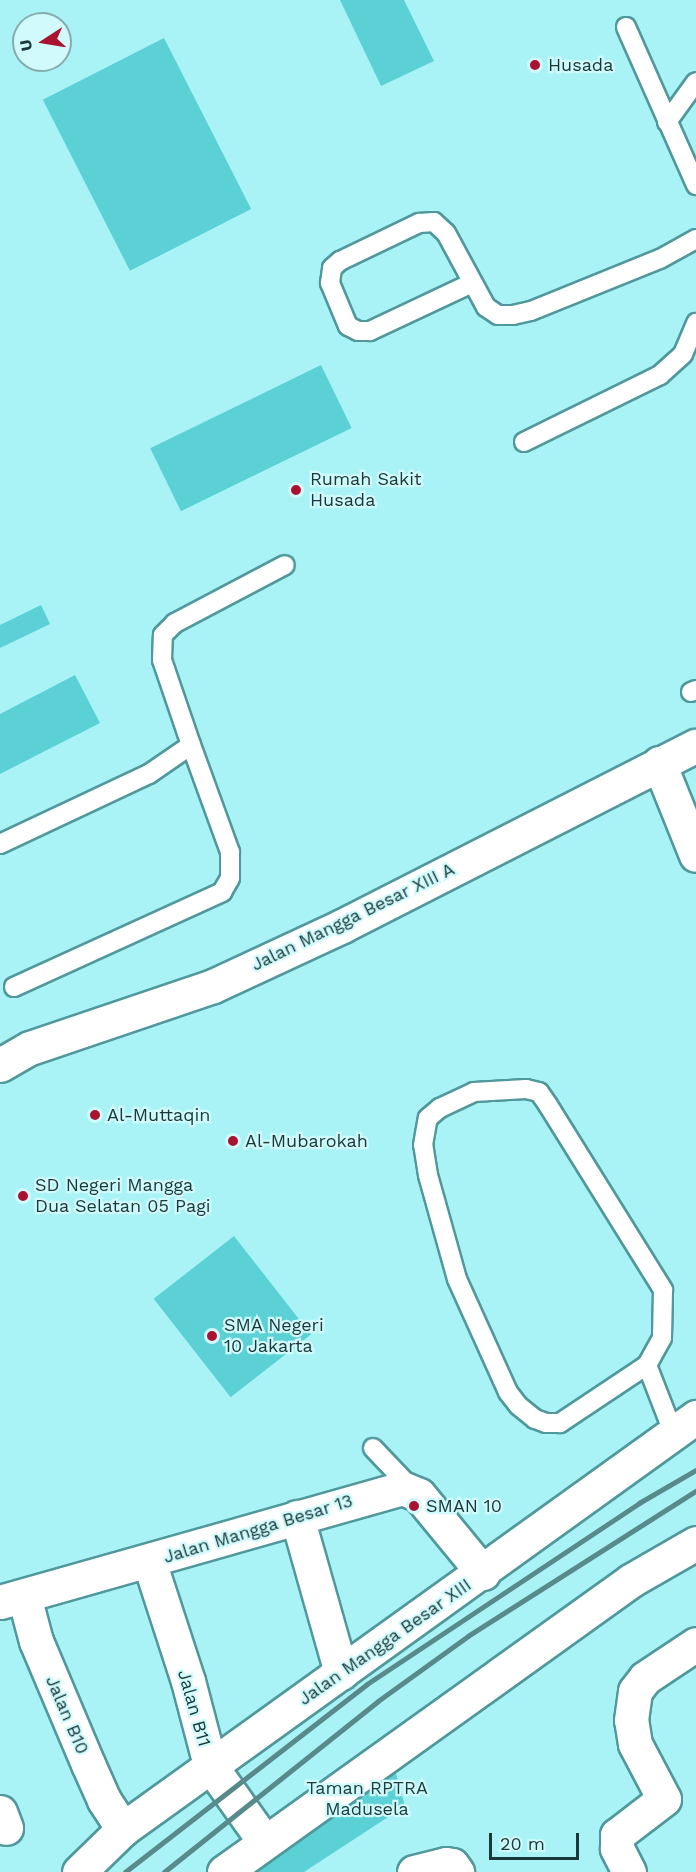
<!DOCTYPE html>
<style>
body{margin:0}
#map{position:relative;width:696px;height:1872px;overflow:hidden;background:#a9f3f6;font-family:"Work Sans",sans-serif}
div>[style]{position:absolute}
[style*='--x']{left:calc(var(--x)*1px);top:calc(var(--y)*1px);width:calc(var(--w)*1px);rotate:calc(var(--a)*1deg)}
.green>*{inset:0;background:#5bd1d6;transform-origin:0 0}
.roads{filter:drop-shadow(2px 0 #50989c) drop-shadow(-2px 0 #50989c) drop-shadow(0 2px #50989c) drop-shadow(0 -2px #50989c)}
.service>*{height:18px;margin:-9px;padding:0 9px;transform-origin:9px;border-radius:9px;background:#fff}
.minor>*{height:33px;margin:-16.5px;padding:0 16.5px;transform-origin:16.5px;border-radius:16.5px;background:#fff}
.rail>*{height:4.5px;margin:-2.25px;padding:0 2.25px;transform-origin:2.25px;border-radius:2.25px;background:#58898b}
.dots>*{width:16px;height:16px;translate:-50% -50%;box-sizing:border-box;border:3px solid #d0fafc;border-radius:50%}
span{translate:-50% -50%;white-space:nowrap;text-align:center;line-height:1.15;-webkit-text-stroke:4.5px #d0fafc;paint-order:stroke}
.poi-label{font-size:18px;color:#1a3839}
.left{translate:0 -50%;text-align:left}
.street-label{font-size:18px;color:#1a3839}
.park-label{font-size:18px;color:#1c3c3d}
.north{position:absolute;left:12px;top:12px;width:60px;height:60px;box-sizing:border-box;background:#d0fafc;border:2px solid #87acae;border-radius:50%;rotate:258deg;font-size:16px;font-weight:700;line-height:24px;text-align:center;color:#1a3839}
.north::after{content:'';display:block;margin:auto;width:21px;height:27px;background:#aa1330;clip-path:polygon(50% 0,100% 100%,50% 72%,0 100%)}
.scale{position:absolute;left:489px;top:1833px;width:90px;height:27px;box-sizing:border-box;border:3px solid #1a3839;border-top:0;padding-left:8px;font-size:18px;line-height:21px;white-space:nowrap;color:#1a3839;-webkit-text-stroke:4px #d0fafc;paint-order:stroke}
</style>
<div id="map">
<div class="green">
<i style="clip-path:polygon(340px 0,404px 0,434px 61px,381px 86px)"></i>
<i style="left:164px;top:38px;width:192px;height:136px;rotate:63deg"></i>
<i style="left:321px;top:365px;width:70px;height:190px;rotate:64deg"></i>
<i style="clip-path:polygon(41px 605px,50px 624px,0 648px,0 625px)"></i>
<i style="clip-path:polygon(75px 675px,100px 723px,0 774px,0 714px)"></i>
<i style="left:234px;top:1236px;width:125px;height:102px;rotate:52deg"></i>
<i style="clip-path:polygon(390px 1752px,405px 1806px,304px 1872px,215px 1872px)"></i>
</div>
<div class="roads">
<div class="service">
<i style="--x:626;--y:27;--w:173;--a:66.1"></i>
<i style="--x:667;--y:122;--w:49;--a:-54.1"></i>
<i style="--x:472;--y:283;--w:113;--a:154.8"></i>
<i style="--x:370;--y:331;--w:12;--a:180"></i>
<i style="--x:358;--y:331;--w:11;--a:-153"></i>
<i style="--x:348;--y:326;--w:47;--a:-112.7"></i>
<i style="--x:330;--y:283;--w:15;--a:-82"></i>
<i style="--x:332;--y:268;--w:11;--a:-41"></i>
<i style="--x:340;--y:261;--w:88;--a:-25.7"></i>
<i style="--x:419;--y:223;--w:15;--a:-4"></i>
<i style="--x:434;--y:222;--w:16;--a:43"></i>
<i style="--x:446;--y:233;--w:84;--a:61.6"></i>
<i style="--x:486;--y:307;--w:14;--a:34"></i>
<i style="--x:498;--y:315;--w:15;--a:0"></i>
<i style="--x:513;--y:315;--w:18;--a:-13"></i>
<i style="--x:531;--y:311;--w:139;--a:-22"></i>
<i style="--x:660;--y:259;--w:41;--a:-29.1"></i>
<i style="--x:524;--y:442;--w:152;--a:-26.2"></i>
<i style="--x:660;--y:375;--w:31;--a:-42"></i>
<i style="--x:683;--y:354;--w:34;--a:-67"></i>
<i style="--x:691;--y:692;--w:5;--a:-22"></i>
<i style="--x:0;--y:844;--w:165;--a:-25.2"></i>
<i style="--x:149;--y:774;--w:51;--a:-34.6"></i>
<i style="--x:191;--y:745;--w:90;--a:-108.8"></i>
<i style="--x:162;--y:660;--w:25;--a:-88"></i>
<i style="--x:163;--y:635;--w:17;--a:-45"></i>
<i style="--x:175;--y:623;--w:124;--a:-27.8"></i>
<i style="--x:14;--y:987;--w:229;--a:-24.5"></i>
<i style="--x:222;--y:892;--w:16;--a:-60"></i>
<i style="--x:230;--y:878;--w:26;--a:-90"></i>
<i style="--x:230;--y:852;--w:114;--a:-110"></i>
<i style="--x:526;--y:1089;--w:13;--a:13"></i>
<i style="--x:539;--y:1092;--w:16;--a:55"></i>
<i style="--x:548;--y:1105;--w:218;--a:58.1"></i>
<i style="--x:663;--y:1290;--w:48;--a:91.2"></i>
<i style="--x:662;--y:1338;--w:31;--a:119"></i>
<i style="--x:647;--y:1365;--w:105;--a:146.3"></i>
<i style="--x:560;--y:1423;--w:14;--a:180"></i>
<i style="--x:546;--y:1423;--w:12;--a:-160"></i>
<i style="--x:535;--y:1419;--w:22;--a:-141"></i>
<i style="--x:518;--y:1405;--w:16;--a:-128"></i>
<i style="--x:508;--y:1392;--w:124;--a:-114.3"></i>
<i style="--x:457;--y:1279;--w:108;--a:-105.6"></i>
<i style="--x:428;--y:1175;--w:30;--a:-99"></i>
<i style="--x:423;--y:1145;--w:27;--a:-80"></i>
<i style="--x:428;--y:1118;--w:16;--a:-40"></i>
<i style="--x:440;--y:1108;--w:38;--a:-25"></i>
<i style="--x:474;--y:1092;--w:52;--a:-3.3"></i>
<i style="--x:647;--y:1365;--w:72;--a:68.8"></i>
<i style="--x:373;--y:1448;--w:58;--a:46.4"></i>
</div>
<div class="minor">
<i style="--x:659;--y:763;--w:99;--a:68.1"></i>
<i style="--x:0;--y:1065;--w:34;--a:-30"></i>
<i style="--x:30;--y:1048;--w:193;--a:-18.7"></i>
<i style="--x:213;--y:986;--w:142;--a:-24.9"></i>
<i style="--x:342;--y:926;--w:397;--a:-27"></i>
<i style="--x:297;--y:1517;--w:162;--a:74.2"></i>
<i style="--x:149;--y:1561;--w:126;--a:72"></i>
<i style="--x:188;--y:1681;--w:87;--a:75.3"></i>
<i style="--x:210;--y:1765;--w:93;--a:54.6"></i>
<i style="--x:24;--y:1596;--w:47;--a:75.1"></i>
<i style="--x:36;--y:1641;--w:134;--a:67.1"></i>
<i style="--x:88;--y:1764;--w:39;--a:66"></i>
<i style="--x:104;--y:1800;--w:35;--a:57"></i>
<i style="--x:0;--y:1602;--w:418;--a:-15.8"></i>
<i style="--x:402;--y:1488;--w:18;--a:22"></i>
<i style="--x:419;--y:1495;--w:101;--a:50.6"></i>
<i style="--x:0;--y:1812;--w:17;--a:69"></i>
<i style="--x:79;--y:1872;--w:62;--a:-44.3"></i>
<i style="--x:123;--y:1829;--w:706;--a:-35.72"></i>
<i style="--x:224;--y:1872;--w:500;--a:-35.6"></i>
<i style="--x:630;--y:1581;--w:76;--a:-29.9"></i>
<i style="--x:414;--y:1872;--w:33;--a:-14"></i>
<i style="--x:446;--y:1864;--w:6;--a:9"></i>
<i style="--x:452;--y:1865;--w:9;--a:54"></i>
<i style="--x:629;--y:1872;--w:27;--a:-117"></i>
<i style="--x:617;--y:1848;--w:13;--a:-90"></i>
<i style="--x:617;--y:1835;--w:59;--a:-37.5"></i>
<i style="--x:664;--y:1799;--w:62;--a:-117.8"></i>
<i style="--x:635;--y:1744;--w:24;--a:-99"></i>
<i style="--x:631;--y:1720;--w:29;--a:-82"></i>
<i style="--x:635;--y:1691;--w:16;--a:-52"></i>
<i style="--x:645;--y:1678;--w:61;--a:-33.7"></i>
</div>
</div>
<div class="rail">
<i style="--x:125;--y:1872;--w:306;--a:-37.8"></i>
<i style="--x:367;--y:1684;--w:327;--a:-33.6"></i>
<i style="--x:639;--y:1503;--w:66;--a:-30.1"></i>
<i style="--x:164;--y:1872;--w:274;--a:-38.6"></i>
<i style="--x:378;--y:1701;--w:111;--a:-35.8"></i>
<i style="--x:468;--y:1636;--w:270;--a:-32.5"></i>
</div>
<div class="dots">
<i style="left:535px;top:65px;background:#aa1330"></i>
<i style="left:296px;top:490px;background:#aa1330"></i>
<i style="left:95px;top:1115px;background:#aa1330"></i>
<i style="left:233px;top:1141px;background:#aa1330"></i>
<i style="left:23px;top:1196px;background:#aa1330"></i>
<i style="left:212px;top:1336px;background:#aa1330"></i>
<i style="left:414px;top:1506px;background:#aa1330"></i>
</div>
<div class="poi-label">
<span class="left" style="left:548px;top:65px">Husada</span>
<span class="left" style="left:310px;top:490px">Rumah Sakit<br>Husada</span>
<span class="left" style="left:107px;top:1115px">Al-Muttaqin</span>
<span class="left" style="left:245px;top:1141px">Al-Mubarokah</span>
<span class="left" style="left:35px;top:1196px">SD Negeri Mangga<br>Dua Selatan 05 Pagi</span>
<span class="left" style="left:224px;top:1336px">SMA Negeri<br>10 Jakarta</span>
<span class="left" style="left:426px;top:1506px">SMAN 10</span>
</div>
<div class="street-label">
<span style="left:353px;top:917px;rotate:-26deg">Jalan Mangga Besar XIII A</span>
<span style="left:258px;top:1529px;rotate:-17deg">Jalan Mangga Besar 13</span>
<span style="left:385px;top:1642px;rotate:-35deg">Jalan Mangga Besar XIII</span>
<span style="left:194px;top:1708px;rotate:74deg">Jalan B11</span>
<span style="left:67px;top:1715px;rotate:67deg">Jalan B10</span>
</div>
<div class="park-label">
<span style="left:367px;top:1799px">Taman RPTRA<br>Madusela</span>
</div>
<div class="north">U</div>
<div class="scale">20 m</div>
</div>
